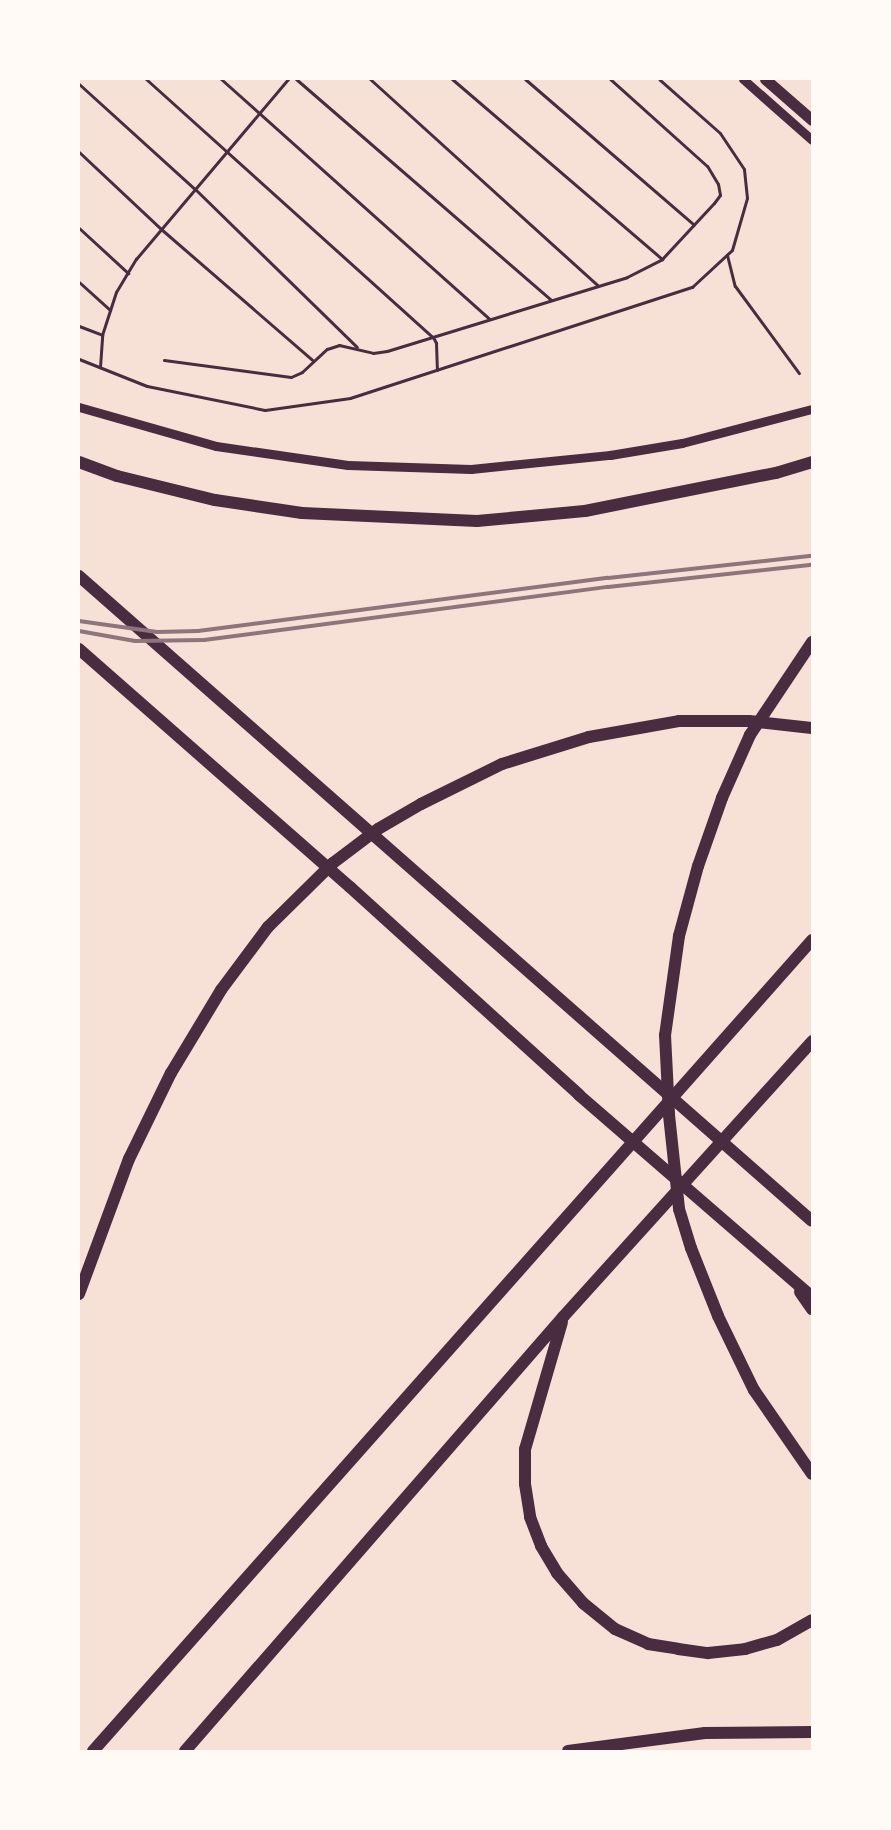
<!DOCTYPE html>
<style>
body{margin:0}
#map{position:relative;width:891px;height:1830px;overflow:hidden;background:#f7e1d7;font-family:"Fira Sans",sans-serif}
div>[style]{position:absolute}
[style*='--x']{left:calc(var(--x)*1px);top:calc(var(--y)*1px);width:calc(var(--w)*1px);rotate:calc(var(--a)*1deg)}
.service>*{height:3px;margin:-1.5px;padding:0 1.5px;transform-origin:1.5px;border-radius:1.5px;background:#4a2c40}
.tertiary>*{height:9px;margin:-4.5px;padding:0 4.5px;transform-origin:4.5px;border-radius:4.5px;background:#4a2c40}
.primary>*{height:11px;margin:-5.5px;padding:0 5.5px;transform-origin:5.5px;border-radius:5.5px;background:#4a2c40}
.motorway>*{height:12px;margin:-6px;padding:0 6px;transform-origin:6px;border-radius:6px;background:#4a2c40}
.rail>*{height:4px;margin:-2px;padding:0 2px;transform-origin:2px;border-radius:2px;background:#8f747c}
span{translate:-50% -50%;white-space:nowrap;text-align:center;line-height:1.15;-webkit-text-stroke:4px #fffaf5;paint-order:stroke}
.frame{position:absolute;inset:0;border:80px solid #fffaf5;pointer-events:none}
</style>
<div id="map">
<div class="service">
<i style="--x:146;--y:79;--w:386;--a:42"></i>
<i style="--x:433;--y:337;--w:7;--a:63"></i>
<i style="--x:436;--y:343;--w:27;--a:88"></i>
<i style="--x:221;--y:79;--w:360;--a:41.8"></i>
<i style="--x:296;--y:79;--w:337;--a:40.9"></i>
<i style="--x:370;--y:79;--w:307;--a:42.2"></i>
<i style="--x:452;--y:79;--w:277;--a:40.6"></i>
<i style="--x:525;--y:79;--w:223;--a:40.8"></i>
<i style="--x:79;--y:84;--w:156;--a:42.2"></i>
<i style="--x:195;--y:189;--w:226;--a:44.3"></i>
<i style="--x:79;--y:152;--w:112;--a:43.2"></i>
<i style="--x:161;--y:229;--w:200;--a:40.9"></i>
<i style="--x:79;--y:228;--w:67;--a:42.6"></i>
<i style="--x:727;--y:255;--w:32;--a:76"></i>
<i style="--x:735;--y:286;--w:108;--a:53.7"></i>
<i style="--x:79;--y:282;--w:42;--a:42.1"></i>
<i style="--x:79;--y:326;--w:25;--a:21"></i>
<i style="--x:79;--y:359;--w:73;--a:21.7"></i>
<i style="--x:147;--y:386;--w:120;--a:11.5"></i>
<i style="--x:265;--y:410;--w:86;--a:-8"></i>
<i style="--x:350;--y:398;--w:360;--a:-18"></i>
<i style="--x:692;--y:287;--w:54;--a:-42.8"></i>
<i style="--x:732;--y:250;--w:54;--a:-73.9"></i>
<i style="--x:747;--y:198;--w:29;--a:-96"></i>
<i style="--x:744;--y:169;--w:43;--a:-123.7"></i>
<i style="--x:720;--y:133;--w:81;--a:-138.5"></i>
<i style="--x:164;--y:360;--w:128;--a:7.6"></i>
<i style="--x:291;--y:377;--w:12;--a:-24"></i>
<i style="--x:302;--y:372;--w:34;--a:-43"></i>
<i style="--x:327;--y:349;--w:13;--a:-18"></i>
<i style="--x:339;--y:345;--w:35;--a:13"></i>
<i style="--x:373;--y:353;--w:14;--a:-8"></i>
<i style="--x:387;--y:351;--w:251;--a:-17.1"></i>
<i style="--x:627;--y:277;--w:39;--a:-27"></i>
<i style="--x:662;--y:259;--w:76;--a:-47.1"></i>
<i style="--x:714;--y:203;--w:10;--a:-53"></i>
<i style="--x:720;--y:195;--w:11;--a:-100"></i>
<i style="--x:718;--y:184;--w:21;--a:-121"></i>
<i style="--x:707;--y:166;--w:130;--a:-138.1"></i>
<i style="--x:100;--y:367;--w:32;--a:-86"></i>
<i style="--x:102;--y:335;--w:45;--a:-72"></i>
<i style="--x:116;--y:292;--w:39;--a:-59"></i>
<i style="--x:136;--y:259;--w:236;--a:-49.8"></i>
</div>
<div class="tertiary">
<i style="--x:743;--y:79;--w:92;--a:41.5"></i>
<i style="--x:79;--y:407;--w:142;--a:15.9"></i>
<i style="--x:216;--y:446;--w:133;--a:8.2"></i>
<i style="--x:348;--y:465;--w:123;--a:1.9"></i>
<i style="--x:471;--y:469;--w:140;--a:-5.8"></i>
<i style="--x:610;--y:455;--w:73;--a:-9.5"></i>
<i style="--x:682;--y:443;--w:134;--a:-14.7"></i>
</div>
<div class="primary">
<i style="--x:765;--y:79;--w:62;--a:41.1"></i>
</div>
<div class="motorway">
<i style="--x:79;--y:462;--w:40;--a:20.2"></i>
<i style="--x:117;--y:476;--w:101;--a:13.8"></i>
<i style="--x:215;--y:500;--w:88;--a:8.5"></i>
<i style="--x:302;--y:513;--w:175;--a:2.6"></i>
<i style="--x:477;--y:521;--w:108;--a:-5.3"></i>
<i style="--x:585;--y:511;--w:195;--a:-11.3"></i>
<i style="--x:776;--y:473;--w:38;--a:-17"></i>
<i style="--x:79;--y:576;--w:976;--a:41.35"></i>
<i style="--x:812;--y:642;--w:112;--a:123.7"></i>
<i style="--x:750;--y:735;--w:69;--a:114"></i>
<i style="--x:722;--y:798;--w:72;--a:109.4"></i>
<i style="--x:698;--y:866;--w:73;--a:105.2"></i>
<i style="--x:679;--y:936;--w:100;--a:98"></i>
<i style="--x:665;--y:1035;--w:80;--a:87.1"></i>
<i style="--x:669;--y:1115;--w:95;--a:83.9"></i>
<i style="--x:679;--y:1209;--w:41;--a:72.9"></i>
<i style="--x:691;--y:1248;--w:73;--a:68.3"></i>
<i style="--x:718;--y:1316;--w:82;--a:64.1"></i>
<i style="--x:754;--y:1390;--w:102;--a:55.4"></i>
<i style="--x:79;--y:649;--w:361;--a:41.3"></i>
<i style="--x:350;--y:887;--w:309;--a:42.2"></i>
<i style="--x:579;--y:1095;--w:308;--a:40.9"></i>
<i style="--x:800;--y:1292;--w:21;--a:55"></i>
<i style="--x:79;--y:1294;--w:144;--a:-69.7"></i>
<i style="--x:129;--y:1159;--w:96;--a:-64"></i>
<i style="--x:171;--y:1073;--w:97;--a:-58.9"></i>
<i style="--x:221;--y:990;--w:79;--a:-53.3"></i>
<i style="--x:268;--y:927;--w:91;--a:-44.6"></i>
<i style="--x:333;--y:863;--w:56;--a:-37.1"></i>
<i style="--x:378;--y:829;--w:50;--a:-30.2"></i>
<i style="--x:421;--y:804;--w:90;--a:-26.3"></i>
<i style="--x:502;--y:764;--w:91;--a:-17.2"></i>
<i style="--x:589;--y:737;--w:91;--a:-10.1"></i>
<i style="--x:679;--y:721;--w:70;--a:0"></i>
<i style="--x:749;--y:721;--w:63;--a:6.3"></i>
<i style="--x:562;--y:1322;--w:132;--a:106.2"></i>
<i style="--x:525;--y:1449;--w:35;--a:90"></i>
<i style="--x:525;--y:1484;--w:33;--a:81"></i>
<i style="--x:530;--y:1517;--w:31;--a:69"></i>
<i style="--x:541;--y:1546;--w:31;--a:59"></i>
<i style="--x:557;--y:1573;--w:40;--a:49"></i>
<i style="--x:583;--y:1603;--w:41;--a:39.1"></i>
<i style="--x:615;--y:1629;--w:36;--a:24"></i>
<i style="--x:648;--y:1644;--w:30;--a:9"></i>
<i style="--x:678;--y:1649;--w:30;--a:8"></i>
<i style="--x:708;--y:1653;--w:37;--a:-6"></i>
<i style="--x:745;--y:1649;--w:33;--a:-16"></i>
<i style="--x:777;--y:1640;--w:40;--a:-29.7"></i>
<i style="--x:93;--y:1751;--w:1084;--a:-48.44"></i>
<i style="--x:185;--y:1751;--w:576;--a:-48.95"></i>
<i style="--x:563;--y:1317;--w:372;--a:-47.9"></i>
<i style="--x:568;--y:1751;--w:138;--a:-7.5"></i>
<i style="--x:705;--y:1733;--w:107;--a:-0.5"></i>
</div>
<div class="rail">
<i style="--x:79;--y:621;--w:79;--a:8"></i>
<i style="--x:157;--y:632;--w:41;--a:-1.4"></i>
<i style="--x:198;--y:631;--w:413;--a:-7.4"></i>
<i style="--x:608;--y:578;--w:205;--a:-6.2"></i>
<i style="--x:79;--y:631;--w:57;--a:10.1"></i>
<i style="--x:135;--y:641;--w:69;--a:-0.8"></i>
<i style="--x:204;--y:640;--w:407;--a:-7.5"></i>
<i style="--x:608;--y:587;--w:205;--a:-6.2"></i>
</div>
<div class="frame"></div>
</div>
